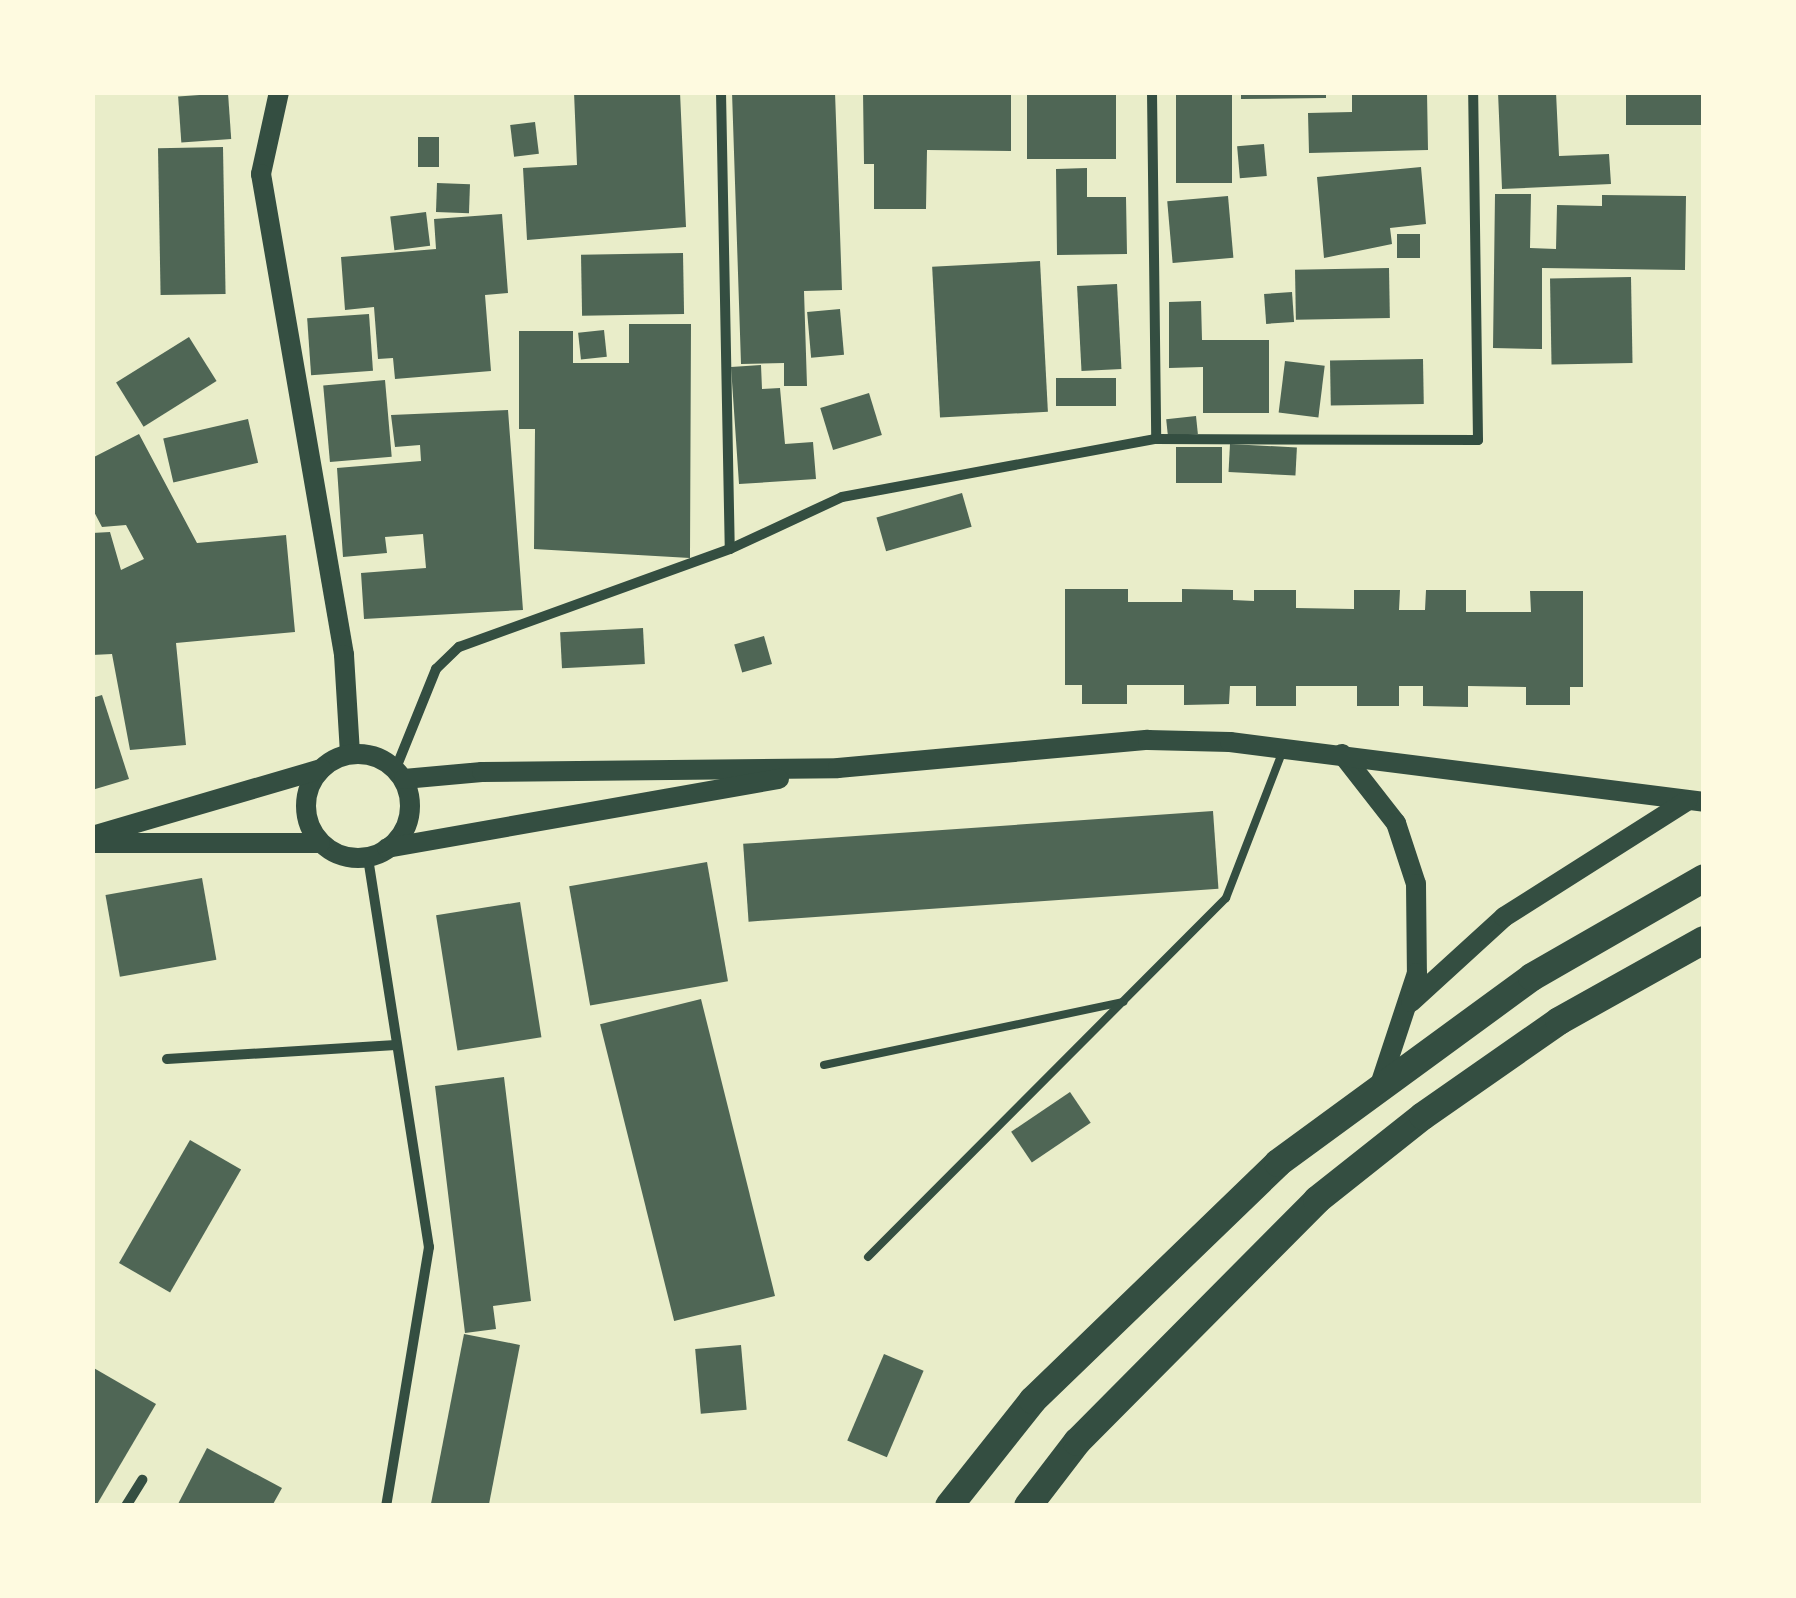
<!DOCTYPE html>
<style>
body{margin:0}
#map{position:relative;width:1796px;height:1598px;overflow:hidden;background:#e9edc9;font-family:"Fira Sans",sans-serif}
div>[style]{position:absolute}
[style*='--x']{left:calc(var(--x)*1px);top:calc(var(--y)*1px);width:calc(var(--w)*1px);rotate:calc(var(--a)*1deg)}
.building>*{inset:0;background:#4f6655;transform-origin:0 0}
.service>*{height:8px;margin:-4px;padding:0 4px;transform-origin:4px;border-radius:4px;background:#344e41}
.minor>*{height:10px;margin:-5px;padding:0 5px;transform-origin:5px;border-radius:5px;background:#344e41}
.secondary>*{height:20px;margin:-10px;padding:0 10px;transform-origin:10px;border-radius:10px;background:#344e41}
.secondary>.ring{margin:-10px;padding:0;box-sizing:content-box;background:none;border:20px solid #344e41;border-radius:50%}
.trunk>*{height:28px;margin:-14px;padding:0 14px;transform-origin:14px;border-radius:14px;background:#344e41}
span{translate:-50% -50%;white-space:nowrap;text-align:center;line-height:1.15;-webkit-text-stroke:9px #fefae0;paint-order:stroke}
.frame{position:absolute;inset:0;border:95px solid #fefae0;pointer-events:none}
</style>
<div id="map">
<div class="building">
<i style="clip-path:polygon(574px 92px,680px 92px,686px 227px,527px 240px,523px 168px,577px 165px)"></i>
<i style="clip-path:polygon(732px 92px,835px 92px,842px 290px,804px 291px,807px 386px,784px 386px,784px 363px,741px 364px)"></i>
<i style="clip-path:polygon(863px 92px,1011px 92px,1011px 151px,927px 150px,926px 209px,874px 209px,874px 164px,864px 164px)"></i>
<i style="left:1027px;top:92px;width:89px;height:67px"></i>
<i style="left:1176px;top:92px;width:56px;height:91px"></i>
<i style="clip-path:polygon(1241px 92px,1326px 92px,1326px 98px,1241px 99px)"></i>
<i style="clip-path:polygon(1352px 92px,1427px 92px,1428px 150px,1309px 153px,1308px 113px,1352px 112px)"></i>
<i style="clip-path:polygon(1498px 92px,1556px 92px,1559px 156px,1609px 154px,1611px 184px,1502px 189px)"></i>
<i style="left:1626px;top:92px;width:78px;height:33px"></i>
<i style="left:228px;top:93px;width:46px;height:50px;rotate:86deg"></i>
<i style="left:535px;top:122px;width:32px;height:25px;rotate:83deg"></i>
<i style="left:418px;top:137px;width:21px;height:30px"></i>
<i style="left:1264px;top:144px;width:32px;height:27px;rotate:85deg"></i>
<i style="left:223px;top:147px;width:147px;height:65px;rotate:89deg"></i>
<i style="clip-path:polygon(1421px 167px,1426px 224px,1390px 228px,1392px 244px,1324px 258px,1317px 177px)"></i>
<i style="clip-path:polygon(1087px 168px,1087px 197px,1126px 197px,1127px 254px,1057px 255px,1056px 169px)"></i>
<i style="left:437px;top:183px;width:33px;height:29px;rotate:2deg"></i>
<i style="clip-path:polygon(1495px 194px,1531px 194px,1530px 248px,1556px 249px,1557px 205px,1602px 206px,1602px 195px,1686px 196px,1685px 270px,1542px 268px,1542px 349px,1493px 348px)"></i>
<i style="left:1228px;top:196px;width:62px;height:61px;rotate:85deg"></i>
<i style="left:426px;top:212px;width:34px;height:36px;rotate:83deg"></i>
<i style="clip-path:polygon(502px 214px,508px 293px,485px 295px,491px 371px,395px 379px,393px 358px,378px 359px,374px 307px,345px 310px,341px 257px,436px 249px,434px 219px)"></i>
<i style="left:1420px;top:234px;width:24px;height:23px;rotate:90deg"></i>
<i style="left:683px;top:253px;width:61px;height:102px;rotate:89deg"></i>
<i style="left:1040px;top:261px;width:151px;height:108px;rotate:87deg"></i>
<i style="left:1389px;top:268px;width:50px;height:94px;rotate:89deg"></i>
<i style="left:1631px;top:277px;width:86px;height:81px;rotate:89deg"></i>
<i style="left:1117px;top:284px;width:85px;height:40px;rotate:87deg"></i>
<i style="left:1292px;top:292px;width:30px;height:28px;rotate:86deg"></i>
<i style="clip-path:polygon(1201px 301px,1202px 340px,1269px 340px,1269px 413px,1203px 413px,1203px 367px,1169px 368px,1169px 302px)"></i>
<i style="left:840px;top:309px;width:46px;height:33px;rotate:85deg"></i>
<i style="left:369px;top:314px;width:57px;height:62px;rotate:86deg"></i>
<i style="clip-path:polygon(629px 324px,691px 324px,690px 558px,534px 549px,535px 429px,519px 429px,519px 331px,573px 331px,573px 363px,629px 363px)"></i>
<i style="left:604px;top:330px;width:27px;height:26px;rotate:84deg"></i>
<i style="left:189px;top:337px;width:52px;height:86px;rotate:58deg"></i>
<i style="left:1423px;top:359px;width:45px;height:93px;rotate:89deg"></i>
<i style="left:1285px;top:361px;width:40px;height:52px;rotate:7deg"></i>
<i style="clip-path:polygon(761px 365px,762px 389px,780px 388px,785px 444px,813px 442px,816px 479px,739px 484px,731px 367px)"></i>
<i style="left:1056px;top:378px;width:60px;height:28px"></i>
<i style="left:385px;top:380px;width:77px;height:62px;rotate:85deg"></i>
<i style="left:869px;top:393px;width:44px;height:51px;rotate:73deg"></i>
<i style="clip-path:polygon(508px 410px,523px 610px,364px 619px,361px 573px,426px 568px,423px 534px,385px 537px,387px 553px,343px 557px,337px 468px,421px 461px,420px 445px,395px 447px,391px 415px)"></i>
<i style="left:1196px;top:416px;width:18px;height:30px;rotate:84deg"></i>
<i style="left:248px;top:419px;width:45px;height:87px;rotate:77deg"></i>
<i style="clip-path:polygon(139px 434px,197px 543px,286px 535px,295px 632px,176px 643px,186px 745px,130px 750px,112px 654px,92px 655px,92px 533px,110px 532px,121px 570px,144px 559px,126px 525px,102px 527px,92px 508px,92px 458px)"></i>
<i style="left:1230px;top:444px;width:67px;height:28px;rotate:3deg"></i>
<i style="left:1222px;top:447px;width:36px;height:46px;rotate:90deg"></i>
<i style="left:962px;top:493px;width:35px;height:89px;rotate:74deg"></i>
<i style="clip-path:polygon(1065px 589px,1128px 589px,1128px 602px,1182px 602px,1182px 589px,1233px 590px,1233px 600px,1254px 601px,1254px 590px,1296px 590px,1296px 608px,1354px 609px,1354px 590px,1400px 590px,1399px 610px,1425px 610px,1426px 590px,1466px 590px,1466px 612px,1531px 612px,1530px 591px,1583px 591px,1583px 687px,1570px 687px,1570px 705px,1526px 705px,1526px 687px,1468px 686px,1468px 707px,1423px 706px,1423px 686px,1399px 686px,1399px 706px,1357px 706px,1357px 686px,1296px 686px,1296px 706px,1256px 706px,1256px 686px,1230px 686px,1229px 704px,1184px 705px,1184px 685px,1127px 685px,1127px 704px,1082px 704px,1082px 685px,1065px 685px)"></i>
<i style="left:643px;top:628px;width:36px;height:83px;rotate:87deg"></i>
<i style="left:764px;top:636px;width:29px;height:31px;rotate:74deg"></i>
<i style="clip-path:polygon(102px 695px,129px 779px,92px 790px,92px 698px)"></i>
<i style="left:1213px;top:811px;width:78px;height:471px;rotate:86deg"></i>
<i style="left:707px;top:862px;width:121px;height:140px;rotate:80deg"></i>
<i style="left:202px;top:878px;width:83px;height:98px;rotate:80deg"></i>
<i style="left:520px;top:902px;width:137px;height:85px;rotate:81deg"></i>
<i style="left:701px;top:999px;width:306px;height:104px;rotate:76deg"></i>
<i style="clip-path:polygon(504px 1077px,531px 1301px,493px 1306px,496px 1329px,465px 1333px,435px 1086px)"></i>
<i style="left:1070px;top:1092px;width:37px;height:71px;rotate:56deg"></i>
<i style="left:190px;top:1140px;width:59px;height:142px;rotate:30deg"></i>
<i style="left:464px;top:1334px;width:57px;height:176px;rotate:11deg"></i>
<i style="left:741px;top:1345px;width:65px;height:46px;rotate:85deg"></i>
<i style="left:884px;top:1354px;width:43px;height:94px;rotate:23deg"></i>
<i style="clip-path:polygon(92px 1367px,156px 1404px,96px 1506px,92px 1506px)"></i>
<i style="clip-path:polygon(207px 1448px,282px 1488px,272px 1506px,177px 1506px)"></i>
</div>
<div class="service">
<i style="--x:824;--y:1065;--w:306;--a:-11.9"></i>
<i style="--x:868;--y:1257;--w:507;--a:-45.08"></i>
<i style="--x:1226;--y:898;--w:159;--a:-68.9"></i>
</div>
<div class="minor">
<i style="--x:721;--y:92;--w:457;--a:88.9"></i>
<i style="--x:1152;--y:92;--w:347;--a:89.3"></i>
<i style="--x:396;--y:768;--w:107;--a:-68"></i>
<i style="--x:436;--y:669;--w:32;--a:-44"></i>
<i style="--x:459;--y:647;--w:288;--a:-19.9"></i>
<i style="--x:730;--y:549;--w:123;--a:-24.9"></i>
<i style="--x:842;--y:497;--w:319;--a:-10.5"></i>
<i style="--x:1156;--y:439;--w:322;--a:0.2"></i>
<i style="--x:1478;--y:440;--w:348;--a:-90.8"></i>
<i style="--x:368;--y:858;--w:394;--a:81.1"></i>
<i style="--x:429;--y:1247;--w:263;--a:99.4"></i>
<i style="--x:167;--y:1059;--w:229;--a:-3.5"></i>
<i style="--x:126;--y:1506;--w:31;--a:-58"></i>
</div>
<div class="secondary">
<i style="--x:279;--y:92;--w:84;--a:102.4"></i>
<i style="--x:261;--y:174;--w:488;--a:80.2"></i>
<i style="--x:344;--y:655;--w:99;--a:86.5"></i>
<i class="ring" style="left:306px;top:754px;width:84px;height:84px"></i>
<i style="--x:1342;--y:754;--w:88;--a:52"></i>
<i style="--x:1396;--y:823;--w:64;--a:71.8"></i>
<i style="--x:1416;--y:884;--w:89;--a:89.4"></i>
<i style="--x:1417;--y:973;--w:115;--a:108.3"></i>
<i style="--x:404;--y:779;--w:78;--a:-5.1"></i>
<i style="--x:482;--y:772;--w:356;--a:-0.6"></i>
<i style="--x:838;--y:768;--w:311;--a:-5.2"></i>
<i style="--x:1148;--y:740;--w:82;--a:1.4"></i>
<i style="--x:1230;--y:742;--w:478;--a:7.2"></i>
<i style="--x:92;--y:836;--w:239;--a:-16.3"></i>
<i style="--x:94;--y:843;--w:226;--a:0"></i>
<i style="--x:387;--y:848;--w:398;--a:-10"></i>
<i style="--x:1411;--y:1002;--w:126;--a:-42.4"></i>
<i style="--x:1504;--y:917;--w:217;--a:-32.4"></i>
</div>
<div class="trunk">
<i style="--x:949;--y:1506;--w:135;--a:-51.6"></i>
<i style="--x:1033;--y:1400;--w:341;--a:-44"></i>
<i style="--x:1278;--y:1163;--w:315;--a:-36.2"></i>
<i style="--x:1532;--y:977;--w:198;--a:-29.9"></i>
<i style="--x:1028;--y:1506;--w:81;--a:-52.6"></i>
<i style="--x:1077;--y:1442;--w:341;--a:-45.2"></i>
<i style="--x:1317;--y:1200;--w:135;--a:-38.4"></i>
<i style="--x:1423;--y:1116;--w:166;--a:-34.9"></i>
<i style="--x:1559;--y:1021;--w:166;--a:-29.2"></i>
</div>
<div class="frame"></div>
</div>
